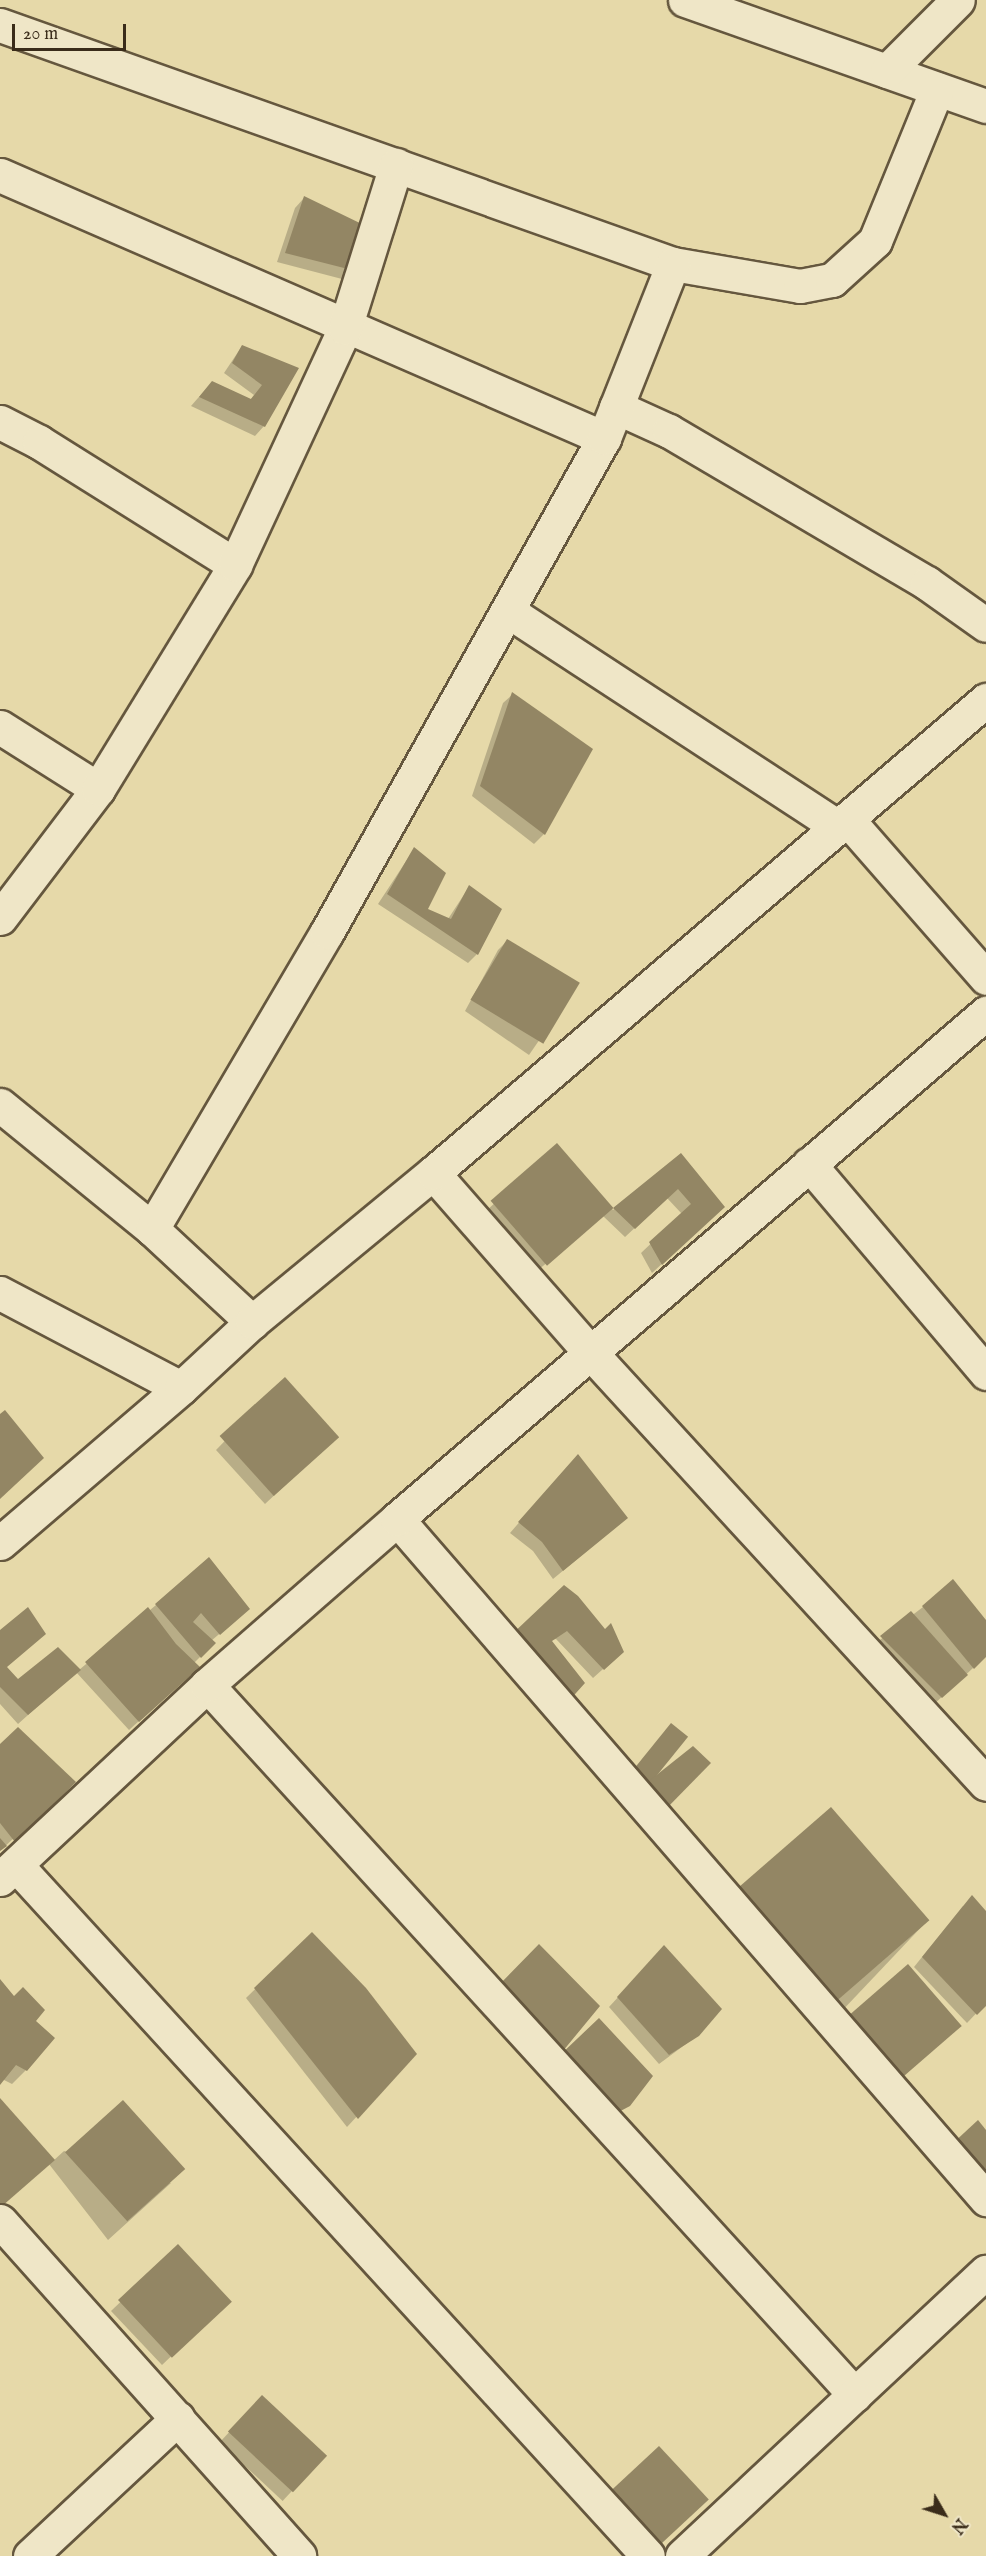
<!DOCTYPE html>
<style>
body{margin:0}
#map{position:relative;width:986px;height:2556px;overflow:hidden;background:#e6d9a9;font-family:"IM FELL English",serif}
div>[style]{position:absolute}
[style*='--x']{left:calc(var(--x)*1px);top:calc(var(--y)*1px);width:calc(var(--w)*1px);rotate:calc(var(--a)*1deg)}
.shadow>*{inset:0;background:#0003;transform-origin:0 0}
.building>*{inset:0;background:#938664;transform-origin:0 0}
.roads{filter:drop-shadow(2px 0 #65573e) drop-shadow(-2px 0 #65573e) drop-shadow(0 2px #65573e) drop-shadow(0 -2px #65573e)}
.street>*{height:33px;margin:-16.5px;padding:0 16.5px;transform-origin:16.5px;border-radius:16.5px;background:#efe6c7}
span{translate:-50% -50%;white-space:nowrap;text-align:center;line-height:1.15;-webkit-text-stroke:4.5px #efe6c7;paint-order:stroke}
.north{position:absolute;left:914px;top:2484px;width:60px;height:60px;-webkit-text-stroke:4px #efe6c7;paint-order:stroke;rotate:129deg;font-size:16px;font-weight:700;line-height:24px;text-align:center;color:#3a2c1a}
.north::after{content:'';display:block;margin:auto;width:21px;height:27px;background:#3a2c1a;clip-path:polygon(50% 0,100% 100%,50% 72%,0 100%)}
.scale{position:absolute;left:12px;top:24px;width:114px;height:27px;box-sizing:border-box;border:3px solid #3a2c1a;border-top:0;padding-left:8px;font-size:18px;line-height:21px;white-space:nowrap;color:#3a2c1a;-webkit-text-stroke:4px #efe6c7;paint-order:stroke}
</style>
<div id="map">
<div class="shadow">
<i style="clip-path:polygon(304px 198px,351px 270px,342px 279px,277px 262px,295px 208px)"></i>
<i style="clip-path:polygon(242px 346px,297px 368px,264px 426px,255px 436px,191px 406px,212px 382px,250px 400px,254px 395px,224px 373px)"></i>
<i style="clip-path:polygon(513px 694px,591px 750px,544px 834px,534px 844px,472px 796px,503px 703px)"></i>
<i style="clip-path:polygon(414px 849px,426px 909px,448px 919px,469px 887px,477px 954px,468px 963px,378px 904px)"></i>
<i style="clip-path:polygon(507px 941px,578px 984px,529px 1055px,465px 1011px,498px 950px)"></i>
<i style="clip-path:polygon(557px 1145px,613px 1210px,681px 1155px,714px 1216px,652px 1273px,641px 1253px,682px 1214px,667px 1198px,625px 1237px,603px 1216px,531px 1276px,484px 1213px)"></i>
<i style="clip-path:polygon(285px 1379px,327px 1446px,265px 1504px,216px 1450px)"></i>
<i style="clip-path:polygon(569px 1465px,616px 1527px,553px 1579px,533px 1551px,510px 1533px)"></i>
<i style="clip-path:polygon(564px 1587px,604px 1632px,612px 1661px,593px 1678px,556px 1639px,501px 1648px)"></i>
<i style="clip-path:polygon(156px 1605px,238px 1618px,211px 1641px,214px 1643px,194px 1663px,189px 1676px,129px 1730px,76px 1672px,18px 1724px,0 1704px,0 1632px,6px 1668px,17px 1681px,79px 1670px)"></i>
<i style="clip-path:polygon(923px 1607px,986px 1623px,986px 1656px,932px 1706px,872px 1646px)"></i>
<i style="clip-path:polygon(0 1746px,74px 1782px,0 1851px)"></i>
<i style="clip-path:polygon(740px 1889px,928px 1920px,839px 2014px,731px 1898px)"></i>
<i style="clip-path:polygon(963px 1906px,986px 1913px,986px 2003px,967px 2023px,914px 1967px)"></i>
<i style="clip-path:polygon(312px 1934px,415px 2054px,347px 2127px,246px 1998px)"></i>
<i style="clip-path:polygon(655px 1957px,698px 2035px,659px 2064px,609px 2007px)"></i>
<i style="clip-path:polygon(0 1981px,34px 2022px,26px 2070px,12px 2084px,2px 2079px,0 2082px)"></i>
<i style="clip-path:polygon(0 2101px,53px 2161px,64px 2151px,171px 2183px,108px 2240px)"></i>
<i style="clip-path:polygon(178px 2247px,220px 2310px,162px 2365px,111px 2311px)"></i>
<i style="left:262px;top:2397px;width:86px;height:62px;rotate:43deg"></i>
</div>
<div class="building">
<i style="clip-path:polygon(304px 196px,368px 227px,352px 270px,285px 253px)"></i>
<i style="clip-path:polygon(242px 345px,299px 368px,265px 427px,199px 397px,212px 381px,251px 399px,262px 385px,232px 363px)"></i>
<i style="clip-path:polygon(512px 692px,593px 749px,545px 835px,480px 786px)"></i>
<i style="clip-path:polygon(414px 847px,446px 873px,428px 909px,451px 919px,469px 885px,502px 909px,478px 955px,387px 894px)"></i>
<i style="left:507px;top:939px;width:85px;height:71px;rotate:31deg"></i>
<i style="left:557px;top:1143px;width:86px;height:88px;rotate:49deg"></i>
<i style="clip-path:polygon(681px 1153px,725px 1207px,662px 1265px,649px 1242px,691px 1204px,678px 1189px,635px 1229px,613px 1208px)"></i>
<i style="left:285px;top:1377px;width:81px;height:88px;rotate:48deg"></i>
<i style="clip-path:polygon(5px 1410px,44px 1458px,0 1499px,0 1414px)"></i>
<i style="clip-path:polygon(578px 1454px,628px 1518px,563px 1571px,542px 1542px,518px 1522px)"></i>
<i style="clip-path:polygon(209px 1557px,250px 1609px,220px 1635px,201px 1613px,193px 1622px,216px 1643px,201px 1658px,155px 1604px)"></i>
<i style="clip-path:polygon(953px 1579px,986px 1620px,986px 1657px,974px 1669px,922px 1606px)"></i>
<i style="clip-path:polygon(564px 1585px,578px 1596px,605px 1629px,611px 1623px,624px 1652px,604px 1670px,567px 1631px,552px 1641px,585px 1683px,567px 1703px,509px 1637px)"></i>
<i style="clip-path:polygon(28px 1607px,46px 1634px,7px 1667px,18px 1679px,58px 1647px,81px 1670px,28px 1715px,0 1687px,0 1630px)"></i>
<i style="clip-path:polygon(148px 1607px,176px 1644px,200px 1667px,139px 1722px,85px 1662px)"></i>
<i style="clip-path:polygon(911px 1611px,968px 1675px,942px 1698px,880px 1636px)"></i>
<i style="left:671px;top:1723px;width:22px;height:61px;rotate:39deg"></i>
<i style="clip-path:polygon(18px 1727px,76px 1782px,15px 1842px,0 1823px,0 1744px)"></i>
<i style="clip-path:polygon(693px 1746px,711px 1763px,665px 1810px,649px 1781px)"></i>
<i style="left:831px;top:1807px;width:150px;height:123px;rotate:49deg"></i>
<i style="clip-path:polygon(0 1838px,7px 1846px,0 1851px)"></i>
<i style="clip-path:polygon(972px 1895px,986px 1911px,986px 2006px,977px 2015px,922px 1957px)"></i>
<i style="clip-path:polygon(312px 1932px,366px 1988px,417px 2054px,358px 2119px,254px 1988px)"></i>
<i style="clip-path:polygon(539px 1944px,600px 2006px,558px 2057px,599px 2018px,653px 2076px,630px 2106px,611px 2116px,558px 2057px,498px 1986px)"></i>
<i style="clip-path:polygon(664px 1945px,722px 2009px,699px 2036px,669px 2055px,617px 1997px)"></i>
<i style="left:908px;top:1964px;width:82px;height:80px;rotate:49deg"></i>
<i style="clip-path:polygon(0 1979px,14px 1996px,23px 1987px,45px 2010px,36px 2021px,55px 2038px,27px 2071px,16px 2065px,0 2085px)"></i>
<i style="clip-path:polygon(0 2098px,55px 2160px,1px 2207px,0 2206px)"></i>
<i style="left:123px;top:2100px;width:93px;height:78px;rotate:48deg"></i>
<i style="clip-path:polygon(978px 2120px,986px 2130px,986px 2184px,951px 2145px)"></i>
<i style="left:178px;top:2244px;width:79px;height:82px;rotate:47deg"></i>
<i style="left:262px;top:2395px;width:89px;height:50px;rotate:43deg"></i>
<i style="left:659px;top:2446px;width:73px;height:72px;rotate:47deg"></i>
</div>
<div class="roads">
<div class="street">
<i style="--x:685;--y:0;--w:319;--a:19.4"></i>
<i style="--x:0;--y:25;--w:714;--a:19.55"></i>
<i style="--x:673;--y:264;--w:129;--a:9.8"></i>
<i style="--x:800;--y:286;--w:33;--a:-11"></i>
<i style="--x:832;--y:280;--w:58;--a:-42.2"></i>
<i style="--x:875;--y:241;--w:164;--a:-67.8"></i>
<i style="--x:887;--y:71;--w:100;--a:-45"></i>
<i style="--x:0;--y:175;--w:659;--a:23.53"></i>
<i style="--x:616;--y:407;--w:58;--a:24.4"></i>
<i style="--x:669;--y:431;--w:299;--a:30.5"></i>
<i style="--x:927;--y:583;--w:72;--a:35.4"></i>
<i style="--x:0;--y:422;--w:44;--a:27.1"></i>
<i style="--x:39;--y:442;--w:231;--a:32.1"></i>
<i style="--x:508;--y:611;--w:394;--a:33.2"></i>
<i style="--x:0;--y:727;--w:116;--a:32.3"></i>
<i style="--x:847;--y:819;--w:211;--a:48.8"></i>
<i style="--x:0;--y:918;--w:162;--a:-52.8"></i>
<i style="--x:98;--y:789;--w:263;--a:-58.5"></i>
<i style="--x:235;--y:565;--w:261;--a:-65.1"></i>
<i style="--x:345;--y:328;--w:171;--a:-72.6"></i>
<i style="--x:0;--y:1105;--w:196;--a:39.2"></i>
<i style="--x:152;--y:1229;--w:137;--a:42.9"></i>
<i style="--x:809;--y:1164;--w:274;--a:49.7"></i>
<i style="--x:433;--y:1173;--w:237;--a:48.8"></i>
<i style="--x:589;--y:1351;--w:587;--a:47.48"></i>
<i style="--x:152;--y:1229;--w:345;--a:-59.5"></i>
<i style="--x:327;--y:932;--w:566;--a:-60.72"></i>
<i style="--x:604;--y:438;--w:187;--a:-68.4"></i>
<i style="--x:0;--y:1293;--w:204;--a:27.7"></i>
<i style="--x:397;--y:1519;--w:900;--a:49.1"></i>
<i style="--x:0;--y:1543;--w:238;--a:-40.6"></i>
<i style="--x:181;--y:1388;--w:97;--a:-42.9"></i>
<i style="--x:252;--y:1322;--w:234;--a:-39.5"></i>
<i style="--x:433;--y:1173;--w:728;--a:-40.54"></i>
<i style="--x:207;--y:1685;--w:961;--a:47.61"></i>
<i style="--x:16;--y:1865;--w:936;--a:47.55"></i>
<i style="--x:0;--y:1879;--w:284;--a:-43.1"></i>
<i style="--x:207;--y:1685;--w:252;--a:-41.1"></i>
<i style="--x:397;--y:1519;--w:777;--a:-40.67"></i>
<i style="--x:0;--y:2221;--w:449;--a:48.2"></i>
<i style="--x:30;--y:2556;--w:202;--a:-43"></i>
<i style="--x:682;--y:2556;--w:416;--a:-43.1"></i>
</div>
</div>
<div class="north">N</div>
<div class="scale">20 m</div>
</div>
